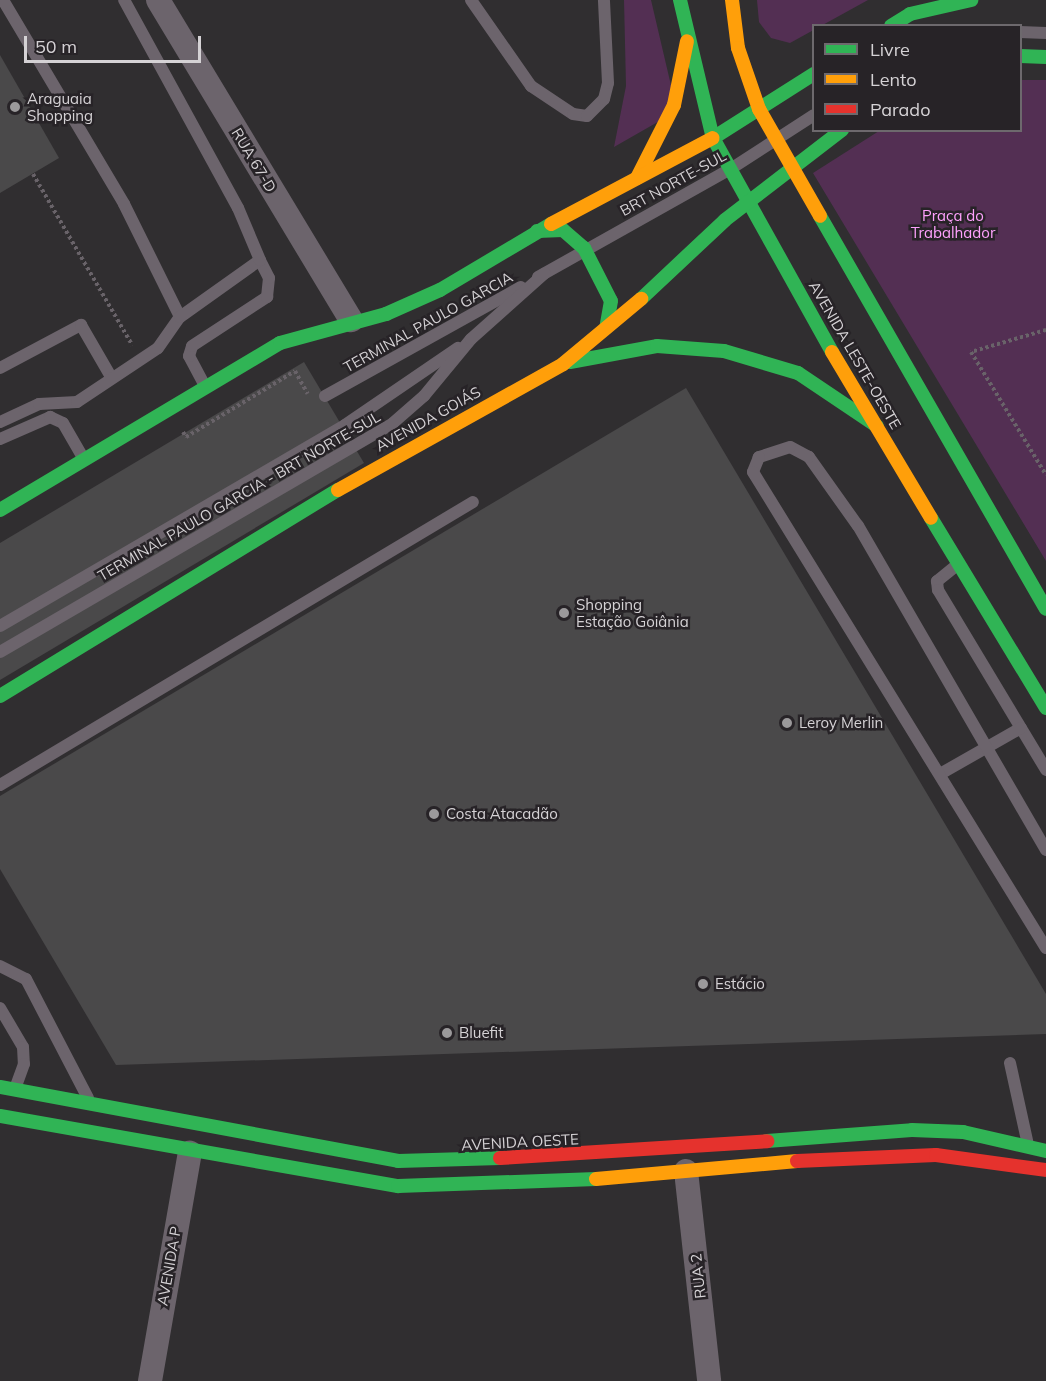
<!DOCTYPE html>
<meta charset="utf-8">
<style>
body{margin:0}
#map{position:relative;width:1046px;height:1381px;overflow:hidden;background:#302e30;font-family:Mulish,sans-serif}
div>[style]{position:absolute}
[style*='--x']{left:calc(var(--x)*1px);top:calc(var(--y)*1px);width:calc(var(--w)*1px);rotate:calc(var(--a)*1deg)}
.green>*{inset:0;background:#532f53}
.building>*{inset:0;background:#4a494a}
.path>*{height:4px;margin-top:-2px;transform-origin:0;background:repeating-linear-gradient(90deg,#696369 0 3px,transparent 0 6px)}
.lane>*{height:12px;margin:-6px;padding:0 6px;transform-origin:6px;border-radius:6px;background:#6c646c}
.street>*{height:24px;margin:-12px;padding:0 12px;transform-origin:12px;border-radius:12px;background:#6c646c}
.fast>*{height:14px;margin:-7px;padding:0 7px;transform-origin:7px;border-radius:7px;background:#30b455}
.slow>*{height:14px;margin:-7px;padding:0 7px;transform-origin:7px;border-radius:7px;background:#ff9f0a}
.jam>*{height:14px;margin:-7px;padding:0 7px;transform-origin:7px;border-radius:7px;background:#e5322d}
.dots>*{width:16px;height:16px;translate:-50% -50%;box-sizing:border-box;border:3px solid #272327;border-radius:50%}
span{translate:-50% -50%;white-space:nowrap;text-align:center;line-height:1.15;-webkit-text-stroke:5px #272327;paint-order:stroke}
.poi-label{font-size:15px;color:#d5d2d5}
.left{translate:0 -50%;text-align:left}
.street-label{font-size:15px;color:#d5d2d5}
.park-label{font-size:15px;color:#fea1fd}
.legend{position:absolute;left:812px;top:24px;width:210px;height:108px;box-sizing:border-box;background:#272327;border:2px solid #6d696d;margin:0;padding:8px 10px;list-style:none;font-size:18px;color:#d5d2d5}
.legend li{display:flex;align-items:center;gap:12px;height:30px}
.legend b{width:30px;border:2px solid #6d696d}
.scale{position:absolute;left:24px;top:36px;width:177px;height:27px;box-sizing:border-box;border:3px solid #d5d2d5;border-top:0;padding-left:8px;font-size:18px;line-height:21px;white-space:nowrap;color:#d5d2d5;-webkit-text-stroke:4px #272327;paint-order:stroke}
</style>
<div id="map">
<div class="green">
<i style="clip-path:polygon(624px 0,651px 0,677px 111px,614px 147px,626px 86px)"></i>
<i style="clip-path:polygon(757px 0,868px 0,790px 43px,771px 38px,759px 22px)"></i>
<i style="clip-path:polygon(1021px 80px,1046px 80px,1046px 561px,813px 173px,879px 131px,1020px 130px)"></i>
</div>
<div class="building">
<i style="clip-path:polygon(0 55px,59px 158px,0 193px)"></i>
<i style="clip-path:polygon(304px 362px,364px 463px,0 680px,0 543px)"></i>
<i style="clip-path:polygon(686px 388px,1046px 994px,1046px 1034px,116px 1065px,0 869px,0 796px)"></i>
</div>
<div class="path">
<i style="--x:33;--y:174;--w:198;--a:59.9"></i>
<i style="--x:1046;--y:330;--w:78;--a:163.7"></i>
<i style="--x:971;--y:352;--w:144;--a:58.6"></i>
<i style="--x:183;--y:432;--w:6;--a:59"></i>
<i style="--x:186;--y:437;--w:127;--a:-31.2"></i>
<i style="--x:295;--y:371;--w:26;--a:61"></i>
</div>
<div class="lane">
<i style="--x:3;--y:0;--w:237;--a:59.3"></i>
<i style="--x:124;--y:204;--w:126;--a:63.6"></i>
<i style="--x:471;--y:0;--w:105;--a:55.1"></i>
<i style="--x:531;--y:86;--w:50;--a:33.7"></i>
<i style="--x:573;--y:114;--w:14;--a:8"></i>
<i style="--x:587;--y:116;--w:24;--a:-45"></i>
<i style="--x:604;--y:99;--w:16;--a:-76"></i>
<i style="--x:608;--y:83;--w:83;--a:-92.8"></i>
<i style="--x:1020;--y:32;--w:26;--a:2"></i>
<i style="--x:538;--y:277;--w:219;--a:-29.3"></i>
<i style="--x:729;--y:170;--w:101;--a:-32.9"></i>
<i style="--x:0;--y:368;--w:92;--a:-28"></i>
<i style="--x:81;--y:325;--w:58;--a:59.9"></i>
<i style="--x:205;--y:386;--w:34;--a:-118"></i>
<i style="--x:189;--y:356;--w:10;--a:-73"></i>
<i style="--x:192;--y:346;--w:90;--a:-33.2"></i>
<i style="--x:267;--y:297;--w:19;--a:-84"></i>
<i style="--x:269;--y:278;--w:20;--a:-117"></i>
<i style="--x:325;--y:396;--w:224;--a:-29.1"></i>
<i style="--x:0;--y:422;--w:43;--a:-24.8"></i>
<i style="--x:39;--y:404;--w:38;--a:-3"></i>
<i style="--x:77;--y:402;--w:97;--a:-33.7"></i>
<i style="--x:158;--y:348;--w:38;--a:-55"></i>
<i style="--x:180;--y:317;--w:98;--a:-35.5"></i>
<i style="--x:260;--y:260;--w:56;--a:-112.9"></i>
<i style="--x:238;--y:208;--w:237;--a:-118.7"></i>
<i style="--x:0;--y:439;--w:55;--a:-23.7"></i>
<i style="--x:50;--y:417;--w:14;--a:25"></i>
<i style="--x:63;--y:423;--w:39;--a:60"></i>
<i style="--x:957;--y:565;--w:26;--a:141"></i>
<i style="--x:937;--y:581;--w:9;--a:84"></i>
<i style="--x:938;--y:590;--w:210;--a:59"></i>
<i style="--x:0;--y:626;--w:399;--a:-30.2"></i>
<i style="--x:345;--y:425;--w:137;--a:-34.3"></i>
<i style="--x:0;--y:652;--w:455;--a:-30.2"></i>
<i style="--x:393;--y:423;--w:41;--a:-41.1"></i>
<i style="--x:424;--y:396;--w:74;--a:-50.5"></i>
<i style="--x:471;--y:339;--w:99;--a:-41.7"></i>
<i style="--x:940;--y:774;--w:93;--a:-29.6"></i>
<i style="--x:0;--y:785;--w:551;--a:-30.89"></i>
<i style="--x:1046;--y:850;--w:375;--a:-120.1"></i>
<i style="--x:858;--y:526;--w:85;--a:-125.4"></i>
<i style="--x:809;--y:457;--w:21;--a:-152"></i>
<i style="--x:790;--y:447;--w:33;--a:162"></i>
<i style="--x:759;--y:457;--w:16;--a:112"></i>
<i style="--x:753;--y:472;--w:559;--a:58.39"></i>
<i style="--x:0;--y:966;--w:29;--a:27"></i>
<i style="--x:26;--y:979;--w:134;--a:62.5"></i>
<i style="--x:0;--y:1008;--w:45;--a:59.5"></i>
<i style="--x:23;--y:1047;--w:17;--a:87"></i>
<i style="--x:24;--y:1064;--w:27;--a:110"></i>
<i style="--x:1010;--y:1063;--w:84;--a:77.6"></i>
</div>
<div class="street">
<i style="--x:158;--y:0;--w:374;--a:58.9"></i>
<i style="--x:686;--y:1171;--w:211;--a:83.7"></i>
<i style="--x:150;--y:1381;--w:232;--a:-80.1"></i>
</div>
<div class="fast">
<i style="--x:680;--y:0;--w:142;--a:76.6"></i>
<i style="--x:713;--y:138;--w:245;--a:60.9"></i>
<i style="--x:891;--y:26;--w:22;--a:-32"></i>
<i style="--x:910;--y:14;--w:63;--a:-12.9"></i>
<i style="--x:1020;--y:56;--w:26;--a:2"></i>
<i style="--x:713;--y:138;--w:120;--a:-32.4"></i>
<i style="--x:820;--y:216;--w:453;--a:60.1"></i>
<i style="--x:537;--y:231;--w:26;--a:-2"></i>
<i style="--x:563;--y:230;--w:28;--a:41"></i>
<i style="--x:584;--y:248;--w:59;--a:63"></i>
<i style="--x:611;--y:301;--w:27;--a:100"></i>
<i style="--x:641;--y:299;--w:115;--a:-43.2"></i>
<i style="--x:725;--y:220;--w:148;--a:-37.6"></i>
<i style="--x:570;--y:362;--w:88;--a:-10.4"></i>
<i style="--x:657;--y:346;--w:67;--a:4.3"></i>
<i style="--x:724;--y:351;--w:77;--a:16.6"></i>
<i style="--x:798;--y:373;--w:95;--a:33.9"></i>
<i style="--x:0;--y:510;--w:326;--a:-30.8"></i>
<i style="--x:280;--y:343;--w:110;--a:-15.3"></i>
<i style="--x:386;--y:314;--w:59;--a:-24"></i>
<i style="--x:440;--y:290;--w:129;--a:-30.7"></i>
<i style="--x:931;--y:518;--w:222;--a:58.8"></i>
<i style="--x:0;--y:696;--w:396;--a:-31.4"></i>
<i style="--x:0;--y:1087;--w:405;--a:10.5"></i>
<i style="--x:398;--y:1161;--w:102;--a:-1.7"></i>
<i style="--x:0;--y:1116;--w:404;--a:10"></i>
<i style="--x:398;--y:1186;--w:198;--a:-2"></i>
<i style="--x:767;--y:1141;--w:145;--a:-4.3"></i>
<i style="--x:912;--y:1130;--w:51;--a:2.2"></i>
<i style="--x:963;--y:1132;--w:85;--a:12.9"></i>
</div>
<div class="slow">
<i style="--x:732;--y:0;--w:48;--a:82.9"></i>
<i style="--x:738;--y:48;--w:65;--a:71"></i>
<i style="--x:759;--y:109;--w:123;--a:60.3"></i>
<i style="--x:637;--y:178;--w:82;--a:-63.1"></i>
<i style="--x:674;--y:105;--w:65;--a:-78.5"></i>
<i style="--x:551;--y:224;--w:183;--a:-28"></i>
<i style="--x:832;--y:352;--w:193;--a:59.2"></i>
<i style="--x:338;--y:490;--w:258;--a:-29.2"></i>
<i style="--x:563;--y:364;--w:102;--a:-39.8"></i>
<i style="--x:596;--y:1179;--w:202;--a:-5.1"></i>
</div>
<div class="jam">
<i style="--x:500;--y:1158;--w:268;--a:-3.6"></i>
<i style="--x:797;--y:1161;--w:139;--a:-2.5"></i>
<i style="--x:936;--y:1155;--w:110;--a:7.8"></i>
</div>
<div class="dots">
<i style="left:15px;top:107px;background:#9b999b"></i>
<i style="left:564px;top:613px;background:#9b999b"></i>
<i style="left:787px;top:723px;background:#9b999b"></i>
<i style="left:434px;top:814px;background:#9b999b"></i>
<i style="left:703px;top:984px;background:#9b999b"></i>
<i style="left:447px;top:1033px;background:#9b999b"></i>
</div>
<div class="poi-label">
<span class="left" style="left:27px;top:107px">Araguaia<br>Shopping</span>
<span class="left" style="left:576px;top:613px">Shopping<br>Estação Goiânia</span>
<span class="left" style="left:799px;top:723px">Leroy Merlin</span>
<span class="left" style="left:446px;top:814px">Costa Atacadão</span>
<span class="left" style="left:715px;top:984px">Estácio</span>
<span class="left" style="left:459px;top:1033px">Bluefit</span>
</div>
<div class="street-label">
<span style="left:254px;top:160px;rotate:59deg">RUA 67-D</span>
<span style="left:673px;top:183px;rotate:-29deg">BRT NORTE-SUL</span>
<span style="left:428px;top:322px;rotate:-29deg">TERMINAL PAULO GARCIA</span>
<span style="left:855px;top:355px;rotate:60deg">AVENIDA LESTE-OESTE</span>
<span style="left:428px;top:419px;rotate:-29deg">AVENIDA GOIÁS</span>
<span style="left:239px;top:496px;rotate:-30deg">TERMINAL PAULO GARCIA - BRT NORTE-SUL</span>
<span style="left:520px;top:1142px;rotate:-3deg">AVENIDA OESTE</span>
<span style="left:169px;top:1266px;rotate:-80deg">AVENIDA P</span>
<span style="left:698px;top:1276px;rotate:-96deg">RUA 2</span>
</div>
<div class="park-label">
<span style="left:953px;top:224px">Praça do<br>Trabalhador</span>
</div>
<ul class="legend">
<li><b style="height:8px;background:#30b455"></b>Livre</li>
<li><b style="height:8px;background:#ff9f0a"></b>Lento</li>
<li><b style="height:8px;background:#e5322d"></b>Parado</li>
</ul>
<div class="scale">50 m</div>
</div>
